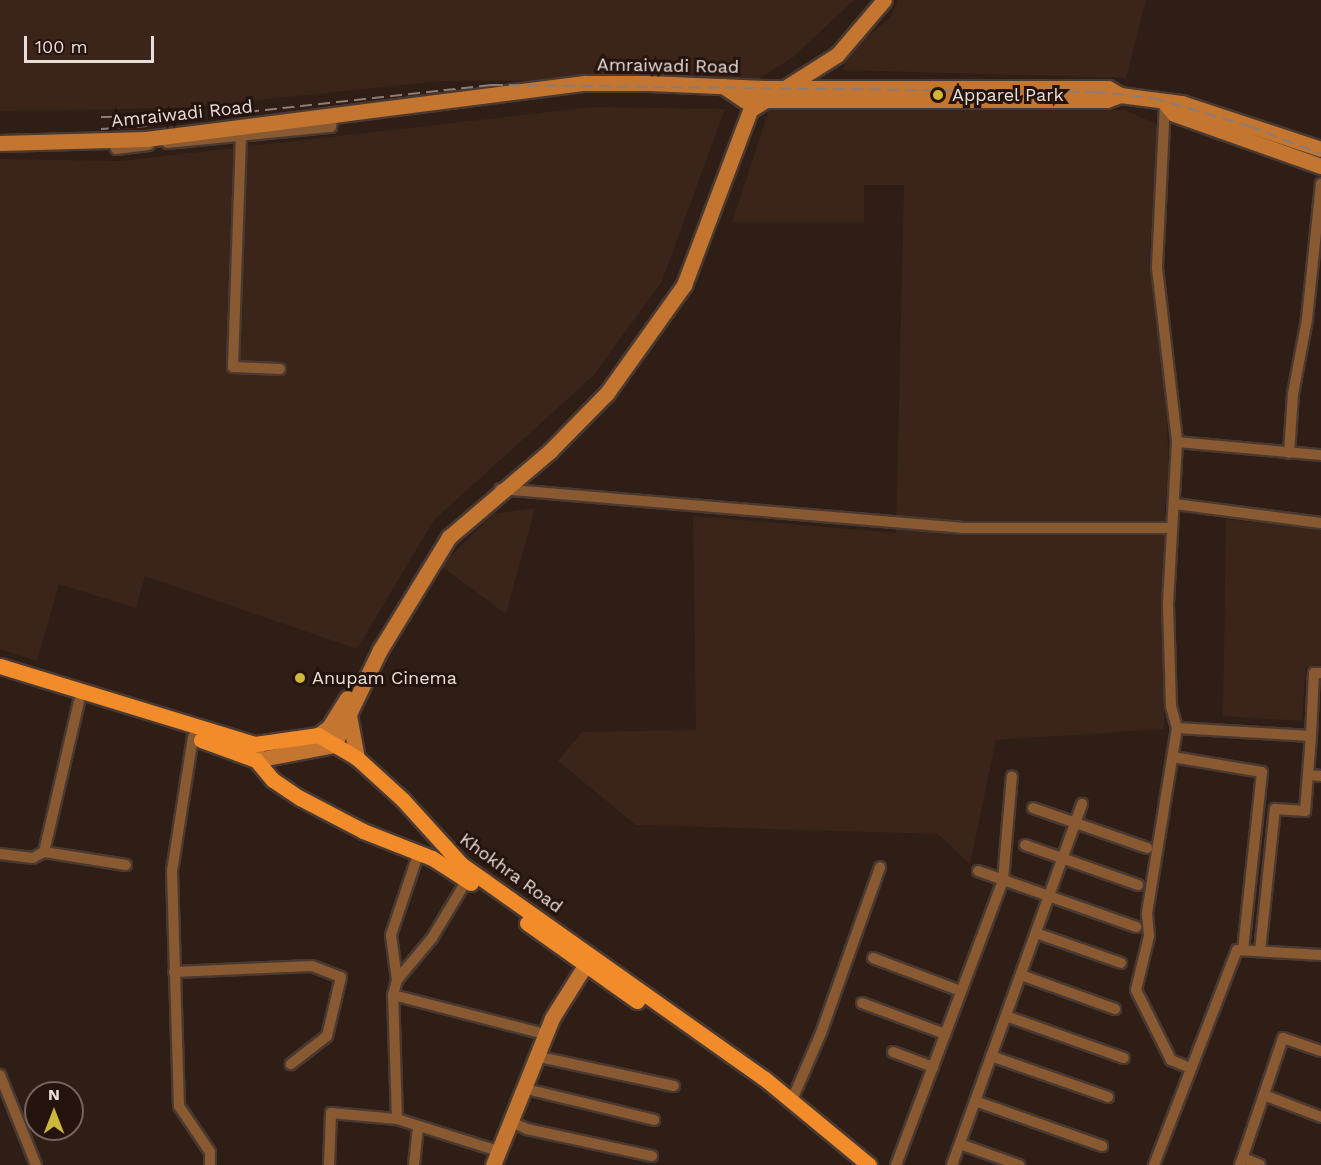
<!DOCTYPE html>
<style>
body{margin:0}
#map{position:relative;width:1321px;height:1165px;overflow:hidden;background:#2f1e16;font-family:"Work Sans",sans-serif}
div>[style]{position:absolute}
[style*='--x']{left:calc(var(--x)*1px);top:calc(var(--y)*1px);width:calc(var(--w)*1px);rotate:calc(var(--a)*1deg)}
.built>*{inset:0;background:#3b2419}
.roads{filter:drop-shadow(2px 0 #493931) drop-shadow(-2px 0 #493931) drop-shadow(0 2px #493931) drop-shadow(0 -2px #493931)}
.street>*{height:10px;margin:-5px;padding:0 5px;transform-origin:5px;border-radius:5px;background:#895931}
.secondary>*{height:15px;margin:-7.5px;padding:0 7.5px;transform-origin:7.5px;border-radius:7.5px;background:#c47630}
.primary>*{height:15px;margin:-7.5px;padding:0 7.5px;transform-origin:7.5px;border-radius:7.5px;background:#f28c2b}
.rail>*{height:2px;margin-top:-1px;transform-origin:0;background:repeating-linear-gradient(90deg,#8b7d76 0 12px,transparent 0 18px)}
.dots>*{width:16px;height:16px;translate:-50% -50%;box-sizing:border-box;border:3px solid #25140d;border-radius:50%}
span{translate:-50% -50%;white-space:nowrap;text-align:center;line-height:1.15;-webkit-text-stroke:6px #25140d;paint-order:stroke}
.street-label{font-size:18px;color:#e9ddd8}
.poi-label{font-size:18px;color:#e9ddd8}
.left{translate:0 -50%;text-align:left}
.north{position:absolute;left:24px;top:1081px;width:60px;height:60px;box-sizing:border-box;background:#25140d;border:2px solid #73645e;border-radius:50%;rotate:0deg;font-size:16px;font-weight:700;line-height:24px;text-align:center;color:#e9ddd8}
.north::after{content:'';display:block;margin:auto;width:21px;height:27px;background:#ceb837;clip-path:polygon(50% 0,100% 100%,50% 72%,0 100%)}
.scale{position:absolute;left:24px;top:36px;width:130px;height:27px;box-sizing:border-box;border:3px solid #e9ddd8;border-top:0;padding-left:8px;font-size:18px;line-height:21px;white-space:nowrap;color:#e9ddd8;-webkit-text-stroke:4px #25140d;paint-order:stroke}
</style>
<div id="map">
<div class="built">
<i style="clip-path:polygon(0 0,854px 0,792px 58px,757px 80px,442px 81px,183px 108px,0 111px)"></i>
<i style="clip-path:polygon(898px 0,1146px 0,1126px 78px,843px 70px,851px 50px,890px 18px)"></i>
<i style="clip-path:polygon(592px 107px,725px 109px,662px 281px,594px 375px,434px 520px,357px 649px,145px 576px,136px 608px,59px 584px,37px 661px,0 649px,0 159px,121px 161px)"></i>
<i style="clip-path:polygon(769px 110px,1125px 110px,1161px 126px,1149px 255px,1166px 400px,1169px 470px,1165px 506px,1164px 729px,996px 740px,970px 864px,938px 834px,636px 825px,558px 761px,582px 732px,696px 730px,693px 516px,896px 533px,904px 185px,864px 185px,864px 222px,732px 222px)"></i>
<i style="clip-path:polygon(535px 508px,506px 614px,441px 566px,493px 514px)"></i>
<i style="clip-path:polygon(1226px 519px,1321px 530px,1321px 666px,1306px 666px,1302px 721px,1223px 716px)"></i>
</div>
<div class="roads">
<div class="street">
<i style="--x:1165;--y:103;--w:165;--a:92.8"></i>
<i style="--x:1157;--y:268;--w:175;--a:83.4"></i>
<i style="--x:1177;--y:442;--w:163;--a:93.2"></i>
<i style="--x:1168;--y:605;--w:101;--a:88.3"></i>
<i style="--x:1171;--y:706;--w:23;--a:75"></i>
<i style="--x:241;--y:136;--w:231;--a:92"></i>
<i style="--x:233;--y:367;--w:47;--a:2.4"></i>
<i style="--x:114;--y:141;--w:8;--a:76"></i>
<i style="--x:116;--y:149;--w:33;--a:-7"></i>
<i style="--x:167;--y:143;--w:165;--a:-5.6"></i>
<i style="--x:331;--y:127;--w:12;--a:-81"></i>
<i style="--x:1177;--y:442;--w:145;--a:5.2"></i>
<i style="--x:1289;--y:453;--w:59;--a:-86.1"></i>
<i style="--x:1293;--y:394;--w:76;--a:-79.4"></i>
<i style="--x:1307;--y:319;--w:136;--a:-84.1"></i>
<i style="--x:500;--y:489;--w:463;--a:4.8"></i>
<i style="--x:961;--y:528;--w:210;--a:0"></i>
<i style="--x:1175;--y:504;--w:147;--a:7.4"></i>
<i style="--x:193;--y:737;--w:136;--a:98.9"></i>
<i style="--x:172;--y:871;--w:235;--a:88.3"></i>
<i style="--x:179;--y:1106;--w:55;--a:56"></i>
<i style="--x:210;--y:1152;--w:13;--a:90"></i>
<i style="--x:1173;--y:757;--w:90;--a:9.6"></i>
<i style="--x:1262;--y:772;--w:179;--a:96.1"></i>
<i style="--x:1308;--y:775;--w:13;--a:4"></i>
<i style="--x:1033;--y:808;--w:121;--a:19.3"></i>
<i style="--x:1025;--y:845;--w:120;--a:19.5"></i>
<i style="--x:44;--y:852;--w:83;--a:9"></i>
<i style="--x:0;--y:854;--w:33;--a:7"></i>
<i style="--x:33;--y:858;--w:13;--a:-29"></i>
<i style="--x:44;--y:852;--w:155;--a:-76.9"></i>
<i style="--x:978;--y:871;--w:168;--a:19.5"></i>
<i style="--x:1036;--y:933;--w:90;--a:19.4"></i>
<i style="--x:1260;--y:951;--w:143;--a:-84"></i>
<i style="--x:1275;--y:809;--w:30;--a:4"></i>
<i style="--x:1305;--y:811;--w:75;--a:-85.4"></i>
<i style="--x:873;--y:958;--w:94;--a:20.6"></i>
<i style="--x:174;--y:972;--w:138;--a:-2.5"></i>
<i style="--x:312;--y:966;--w:31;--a:21"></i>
<i style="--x:341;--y:977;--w:61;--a:103.3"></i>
<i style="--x:327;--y:1036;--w:46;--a:142.1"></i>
<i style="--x:1021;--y:975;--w:100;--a:19.9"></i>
<i style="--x:397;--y:980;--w:45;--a:-97.6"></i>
<i style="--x:391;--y:935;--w:88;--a:-71.4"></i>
<i style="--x:393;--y:995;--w:16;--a:-75"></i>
<i style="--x:397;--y:980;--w:55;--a:-50.2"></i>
<i style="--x:432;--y:938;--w:68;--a:-58.9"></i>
<i style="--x:862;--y:1003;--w:89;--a:20.5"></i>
<i style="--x:1006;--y:1016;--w:125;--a:19.6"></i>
<i style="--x:893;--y:1052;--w:43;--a:20.6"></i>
<i style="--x:535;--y:1056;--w:142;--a:12.2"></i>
<i style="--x:991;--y:1056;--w:124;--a:19.3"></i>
<i style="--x:1190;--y:1068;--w:21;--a:-157"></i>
<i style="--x:1171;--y:1060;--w:78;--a:-116.6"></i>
<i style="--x:1136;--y:990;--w:56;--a:-76.5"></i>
<i style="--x:1149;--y:936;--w:23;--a:-95"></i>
<i style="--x:1147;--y:913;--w:187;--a:-80.8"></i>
<i style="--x:1177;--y:728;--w:134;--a:3.4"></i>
<i style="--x:1311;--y:736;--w:63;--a:-87.3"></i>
<i style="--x:1314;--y:673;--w:7;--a:0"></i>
<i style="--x:0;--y:1075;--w:97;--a:68.2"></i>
<i style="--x:522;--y:1088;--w:136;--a:13.6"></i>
<i style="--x:1264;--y:1095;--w:61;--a:21.1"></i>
<i style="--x:792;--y:1100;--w:73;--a:-66.6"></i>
<i style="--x:821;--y:1033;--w:176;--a:-70.4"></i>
<i style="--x:975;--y:1101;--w:135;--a:19.5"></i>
<i style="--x:397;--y:1119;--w:124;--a:-91.8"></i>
<i style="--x:393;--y:995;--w:157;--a:14.4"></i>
<i style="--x:509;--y:1121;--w:20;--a:24"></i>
<i style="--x:527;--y:1129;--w:128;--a:12.2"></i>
<i style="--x:960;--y:1144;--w:63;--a:19.6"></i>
<i style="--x:1243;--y:1158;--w:18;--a:22"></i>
<i style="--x:329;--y:1165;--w:52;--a:-87.8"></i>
<i style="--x:331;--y:1113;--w:66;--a:5.2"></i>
<i style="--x:397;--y:1119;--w:106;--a:17.6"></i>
<i style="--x:414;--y:1165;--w:39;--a:-84"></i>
<i style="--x:896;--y:1165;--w:304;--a:-69.4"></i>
<i style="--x:1003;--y:880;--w:104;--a:-85.1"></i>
<i style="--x:952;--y:1165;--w:384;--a:-70.2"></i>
<i style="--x:1154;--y:1165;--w:230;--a:-68.9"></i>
<i style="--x:1237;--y:950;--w:84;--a:3.4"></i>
<i style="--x:1240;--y:1165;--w:134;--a:-71.3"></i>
<i style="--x:1283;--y:1038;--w:40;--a:18.9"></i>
</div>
<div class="secondary">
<i style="--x:723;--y:86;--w:25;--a:34"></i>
<i style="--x:744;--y:100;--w:363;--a:0"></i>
<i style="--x:1107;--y:100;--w:14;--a:-21"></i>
<i style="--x:1165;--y:103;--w:14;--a:51"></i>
<i style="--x:1174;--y:114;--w:156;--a:19.5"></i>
<i style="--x:0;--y:143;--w:146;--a:-1.6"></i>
<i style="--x:146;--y:139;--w:442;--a:-7.3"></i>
<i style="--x:584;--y:83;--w:65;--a:0"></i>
<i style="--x:649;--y:83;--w:115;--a:2.5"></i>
<i style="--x:764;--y:88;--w:344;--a:0"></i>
<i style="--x:1108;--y:88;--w:14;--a:30"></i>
<i style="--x:1120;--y:95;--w:63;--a:7.4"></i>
<i style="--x:1182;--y:103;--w:146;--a:18.3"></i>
<i style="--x:349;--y:715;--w:44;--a:79.5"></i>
<i style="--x:318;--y:735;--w:14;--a:-36"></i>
<i style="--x:329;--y:727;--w:34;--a:-58"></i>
<i style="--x:256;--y:750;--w:10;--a:90"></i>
<i style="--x:256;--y:760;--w:79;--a:-10.9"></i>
<i style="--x:334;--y:745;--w:106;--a:-64.2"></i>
<i style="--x:380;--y:650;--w:132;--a:-58.6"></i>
<i style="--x:449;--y:537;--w:133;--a:-40.4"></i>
<i style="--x:550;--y:451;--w:81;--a:-45.5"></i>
<i style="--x:607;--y:393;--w:133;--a:-54.5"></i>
<i style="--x:684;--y:285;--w:187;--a:-69.3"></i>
<i style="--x:750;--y:110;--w:103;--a:-32.3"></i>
<i style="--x:837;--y:55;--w:72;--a:-49.5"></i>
<i style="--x:493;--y:1165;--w:158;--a:-68.1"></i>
<i style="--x:552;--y:1018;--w:73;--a:-57.8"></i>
</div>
<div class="primary">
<i style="--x:0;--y:666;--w:267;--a:17"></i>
<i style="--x:255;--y:744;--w:64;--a:-8.1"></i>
<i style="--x:318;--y:735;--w:45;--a:30.5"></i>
<i style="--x:357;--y:758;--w:62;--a:42.4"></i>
<i style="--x:403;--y:800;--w:86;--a:47.8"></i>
<i style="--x:461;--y:864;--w:372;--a:35.3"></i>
<i style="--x:765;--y:1079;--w:135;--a:39.6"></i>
<i style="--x:201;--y:740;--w:59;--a:20"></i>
<i style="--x:256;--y:760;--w:26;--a:50"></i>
<i style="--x:273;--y:780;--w:32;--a:34"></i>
<i style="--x:300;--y:798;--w:71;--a:27.6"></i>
<i style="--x:363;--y:831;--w:74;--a:21.4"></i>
<i style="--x:432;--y:858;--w:46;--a:32.7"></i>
<i style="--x:527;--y:923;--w:135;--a:35.3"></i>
</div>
</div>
<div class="rail">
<i style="--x:101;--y:117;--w:110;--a:-0.5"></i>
<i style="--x:211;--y:116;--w:282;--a:-6.3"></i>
<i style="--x:491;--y:85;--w:603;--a:0.67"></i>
<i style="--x:1094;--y:92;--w:59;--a:5.8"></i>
<i style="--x:1153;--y:98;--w:100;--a:16.3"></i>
<i style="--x:1249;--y:126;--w:77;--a:21.3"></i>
<i style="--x:101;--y:129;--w:46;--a:-3.7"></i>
</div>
<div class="dots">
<i style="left:938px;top:95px;background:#ceb837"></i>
<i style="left:300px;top:678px;background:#ceb837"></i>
</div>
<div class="street-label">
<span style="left:668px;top:66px;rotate:1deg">Amraiwadi Road</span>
<span style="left:182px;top:114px;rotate:-6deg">Amraiwadi Road</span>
<span style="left:511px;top:873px;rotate:36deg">Khokhra Road</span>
</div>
<div class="poi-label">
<span class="left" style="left:952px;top:95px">Apparel Park</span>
<span class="left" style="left:312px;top:678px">Anupam Cinema</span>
</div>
<div class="north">N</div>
<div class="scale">100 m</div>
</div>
